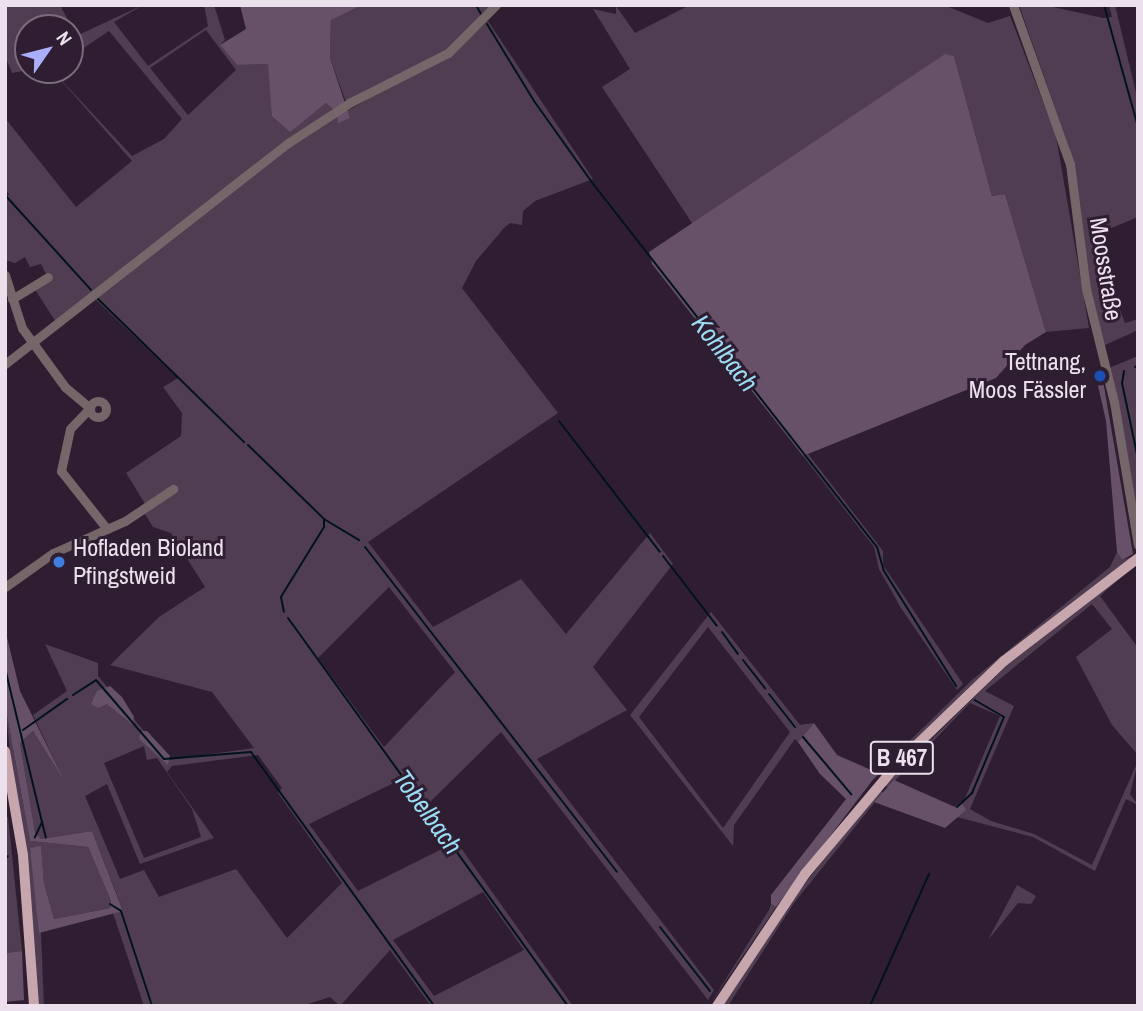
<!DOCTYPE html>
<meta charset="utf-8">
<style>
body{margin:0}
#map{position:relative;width:1143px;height:1011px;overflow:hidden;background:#2f1e31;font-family:"Archivo Narrow",sans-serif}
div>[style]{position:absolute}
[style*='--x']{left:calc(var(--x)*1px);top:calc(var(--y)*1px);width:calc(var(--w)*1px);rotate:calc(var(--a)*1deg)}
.green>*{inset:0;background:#503d52}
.forest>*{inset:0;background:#665168}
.stream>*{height:2px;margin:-1px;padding:0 1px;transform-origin:1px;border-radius:1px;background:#00131b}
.minor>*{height:9px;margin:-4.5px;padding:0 4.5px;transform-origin:4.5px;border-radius:4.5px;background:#756669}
.minor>.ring{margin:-4.5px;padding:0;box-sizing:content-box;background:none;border:9px solid #756669;border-radius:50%}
.major>*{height:10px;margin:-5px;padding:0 5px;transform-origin:5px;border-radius:5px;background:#c7a7ad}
.dots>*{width:19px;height:19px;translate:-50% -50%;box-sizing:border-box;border:4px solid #2f1e31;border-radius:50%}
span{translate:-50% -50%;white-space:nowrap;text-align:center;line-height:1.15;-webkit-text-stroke:6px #2f1e31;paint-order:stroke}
.shield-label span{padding:2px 5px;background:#2f1e31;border:2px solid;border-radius:5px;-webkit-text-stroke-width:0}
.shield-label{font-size:23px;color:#ebe0ec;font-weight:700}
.street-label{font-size:24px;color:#ebe0ec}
.poi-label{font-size:24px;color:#ebe0ec}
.right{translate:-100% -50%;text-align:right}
.left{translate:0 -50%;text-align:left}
.water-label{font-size:26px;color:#9cddf6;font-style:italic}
.frame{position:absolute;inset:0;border:7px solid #ebe0ec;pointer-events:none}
.north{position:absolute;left:14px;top:14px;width:70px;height:70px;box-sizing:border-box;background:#2f1e31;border:2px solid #7a6c7c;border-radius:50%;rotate:55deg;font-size:19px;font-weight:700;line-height:28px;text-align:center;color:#ebe0ec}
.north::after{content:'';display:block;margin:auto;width:24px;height:32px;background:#abaffb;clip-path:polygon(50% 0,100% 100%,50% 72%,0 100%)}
</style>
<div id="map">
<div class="green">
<i style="clip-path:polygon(evenodd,5px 5px,60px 5px,76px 36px,143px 5px,114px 22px,148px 66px,208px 26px,204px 5px,214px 5px,225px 40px,220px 45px,237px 65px,268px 64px,309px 116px,326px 103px,333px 109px,56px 322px,34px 288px,49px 280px,41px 264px,30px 267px,25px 257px,15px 263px,5px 260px,5px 199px,9px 194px,5px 189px,5px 118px,76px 207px,132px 161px,52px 70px,132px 156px,164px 139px,182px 119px,109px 31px,70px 57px,70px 28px,28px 28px,28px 70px,12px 73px,5px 55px,5px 5px,206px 30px,236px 70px,188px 115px,150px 68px,206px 30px)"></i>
<i style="clip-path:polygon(362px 5px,494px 5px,460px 40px,437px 56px,346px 102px,330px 58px,331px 19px)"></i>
<i style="clip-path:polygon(690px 5px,944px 5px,988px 23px,1010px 16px,1056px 136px,1089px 328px,1046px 332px,1005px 194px,992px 196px,954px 56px,944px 55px,694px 226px,602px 87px,630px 69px,593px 9px,616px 14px,616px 6px,635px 33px)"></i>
<i style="clip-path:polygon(1019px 5px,1044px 5px,1103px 18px,1112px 17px,1109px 5px,1115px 5px,1138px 101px,1138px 217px,1097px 234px,1100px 256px,1125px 323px,1138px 319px,1138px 330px,1103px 346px,1090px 291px,1068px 145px)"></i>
<i style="clip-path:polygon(evenodd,488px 21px,593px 179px,535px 201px,523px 211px,522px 225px,510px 223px,504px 228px,476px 261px,462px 288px,558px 413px,368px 542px,433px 627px,521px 579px,566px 634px,650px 533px,673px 564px,593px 667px,627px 710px,537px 759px,714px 990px,708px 1000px,501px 732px,429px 803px,573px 1006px,431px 1006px,390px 950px,340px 1006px,330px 997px,302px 1006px,144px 1006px,113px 913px,123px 910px,92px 831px,41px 839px,35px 832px,20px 743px,33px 731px,60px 772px,33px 715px,67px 691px,45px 644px,98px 663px,98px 676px,168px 760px,254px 748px,212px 692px,110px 665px,159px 617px,205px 587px,171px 533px,153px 527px,143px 511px,147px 507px,126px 473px,181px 436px,182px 413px,163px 387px,178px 378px,94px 298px,290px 144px,460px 46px,488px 21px,389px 587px,455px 672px,384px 747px,318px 658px,389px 587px,488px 21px,144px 746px,147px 760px,157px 758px,192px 809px,201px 837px,144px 858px,104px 763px,144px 746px,488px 21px,258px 755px,282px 788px,278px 793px,342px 883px,287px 938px,236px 869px,159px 897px,144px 870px,120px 879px,85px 796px,107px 784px,140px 864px,214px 838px,167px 772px,172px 766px,258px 755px,488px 21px,402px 779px,450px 845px,358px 891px,309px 824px,402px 779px,488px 21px,483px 892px,524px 950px,434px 996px,393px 940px,483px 892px)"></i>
<i style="clip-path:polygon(1138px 356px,1136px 371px,1138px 528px,1109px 368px)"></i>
<i style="clip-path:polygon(808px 454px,883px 551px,883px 565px,963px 684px,957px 690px,901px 608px,879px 569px,874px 547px,803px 456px)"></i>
<i style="clip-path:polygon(1117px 552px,1122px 560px,1134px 556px,1010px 650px,872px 781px,877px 773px,874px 770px,883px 767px,972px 680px,1110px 567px)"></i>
<i style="clip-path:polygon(1136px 564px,1100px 596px,1138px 648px,1138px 755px,1112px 725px,1076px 657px,1112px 629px,1092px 604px,985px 691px,1014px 706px,970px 809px,991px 821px,1034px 834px,1092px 865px,1138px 761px,1130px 794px,1138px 805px,1126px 799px,1095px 871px,1033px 837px,957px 817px,1000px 716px,970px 703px,889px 787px,884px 786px,1012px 660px)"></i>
<i style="clip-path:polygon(evenodd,711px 612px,800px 725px,814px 723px,798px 742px,795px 739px,734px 825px,733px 846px,630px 715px,711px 612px,708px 627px,790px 732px,723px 828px,639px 717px,708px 627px)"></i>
<i style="clip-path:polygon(5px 705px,30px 841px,88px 847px,111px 901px,110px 908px,54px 919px,44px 883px,41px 847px,30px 848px,40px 911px,44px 1006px,38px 1006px)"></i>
<i style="clip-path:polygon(879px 791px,883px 792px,794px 903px,728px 1006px,722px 1006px,790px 902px)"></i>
<i style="clip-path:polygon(8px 817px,22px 951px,5px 953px,5px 818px)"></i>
<i style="clip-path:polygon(1017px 885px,1036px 896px,1031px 904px,1018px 903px,988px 940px)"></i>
<i style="clip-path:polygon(771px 904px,776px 907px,709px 1006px,769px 910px)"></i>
</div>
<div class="forest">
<i style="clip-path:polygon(240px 5px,362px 5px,331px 20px,330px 58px,350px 118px,338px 123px,337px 113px,326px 103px,290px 132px,272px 116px,268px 64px,237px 65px,220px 45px,246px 29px)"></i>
<i style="clip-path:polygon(945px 54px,954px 56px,992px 196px,1005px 194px,1046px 332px,1025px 345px,996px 378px,803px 456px,652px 264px,649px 252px)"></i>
<i style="clip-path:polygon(1102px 375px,1133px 554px,1122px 560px,1117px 552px,1106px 421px,1097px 381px)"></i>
<i style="clip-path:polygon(5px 629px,20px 691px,64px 780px,33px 731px,20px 743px,35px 832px,41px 839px,92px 831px,123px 911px,39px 933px,30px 848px,41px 846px,44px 883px,54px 919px,110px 908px,111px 901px,88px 847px,30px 841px,5px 705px)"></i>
<i style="clip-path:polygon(110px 686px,122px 697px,134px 717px,133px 725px,107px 704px,98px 708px,91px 704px,97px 691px)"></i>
<i style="clip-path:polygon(814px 723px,837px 755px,878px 773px,776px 907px,771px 904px,771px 895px,846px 799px,820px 774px,798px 742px)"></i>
<i style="clip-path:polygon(141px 731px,147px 731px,170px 756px,168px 765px,139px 739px)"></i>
<i style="clip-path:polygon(894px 780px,955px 807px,961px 802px,966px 810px,945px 828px,874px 802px)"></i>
<i style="clip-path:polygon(22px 951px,24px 1000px,5px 1002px,5px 953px)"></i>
</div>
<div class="stream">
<i style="--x:476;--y:5;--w:10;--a:61"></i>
<i style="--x:1104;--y:5;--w:127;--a:74.4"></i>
<i style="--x:487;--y:24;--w:90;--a:58.6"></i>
<i style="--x:534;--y:101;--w:103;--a:54.5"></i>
<i style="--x:594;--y:185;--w:459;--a:52"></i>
<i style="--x:877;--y:547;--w:25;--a:74"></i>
<i style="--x:884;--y:571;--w:136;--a:57.9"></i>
<i style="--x:5;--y:195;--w:128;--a:47.8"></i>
<i style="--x:97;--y:298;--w:206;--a:44.4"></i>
<i style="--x:1135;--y:367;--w:4;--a:-34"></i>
<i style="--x:1124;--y:371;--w:12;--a:99"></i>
<i style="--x:1122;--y:383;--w:78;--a:78.1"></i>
<i style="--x:559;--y:421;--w:165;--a:52.4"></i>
<i style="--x:248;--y:445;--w:106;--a:44.2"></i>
<i style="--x:324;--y:519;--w:8;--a:90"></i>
<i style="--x:324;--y:527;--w:82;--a:121.6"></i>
<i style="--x:281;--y:597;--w:15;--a:79"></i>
<i style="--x:324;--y:519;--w:41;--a:31"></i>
<i style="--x:365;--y:547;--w:411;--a:52.2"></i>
<i style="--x:663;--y:556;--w:88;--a:52.4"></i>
<i style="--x:288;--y:618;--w:478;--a:54.2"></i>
<i style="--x:722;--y:632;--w:27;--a:54"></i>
<i style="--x:743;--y:660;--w:36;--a:52"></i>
<i style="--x:5;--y:668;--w:158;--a:76.5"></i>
<i style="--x:42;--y:822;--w:17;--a:115"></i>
<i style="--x:769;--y:694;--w:42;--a:51.8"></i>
<i style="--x:73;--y:695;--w:27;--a:-33"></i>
<i style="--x:96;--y:680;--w:104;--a:49.3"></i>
<i style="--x:164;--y:759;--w:87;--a:-4.6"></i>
<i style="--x:251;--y:752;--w:313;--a:54.2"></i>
<i style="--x:23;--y:730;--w:54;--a:-35.2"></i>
<i style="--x:803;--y:737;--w:75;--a:49.9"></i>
<i style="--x:957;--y:807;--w:21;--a:-43"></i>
<i style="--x:972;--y:793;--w:82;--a:-67.2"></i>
<i style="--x:1004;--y:717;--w:34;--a:-150"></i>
<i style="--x:42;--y:822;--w:16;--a:76"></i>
<i style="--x:5;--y:859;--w:4;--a:-45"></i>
<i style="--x:110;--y:904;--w:13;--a:32"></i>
<i style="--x:121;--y:911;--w:100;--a:71.9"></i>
<i style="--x:660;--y:927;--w:81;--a:52"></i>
<i style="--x:870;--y:1006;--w:145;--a:-65.9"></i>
</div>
<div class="minor">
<i style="--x:1013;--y:5;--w:169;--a:70.3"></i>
<i style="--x:1070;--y:164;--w:126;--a:82.7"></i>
<i style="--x:1086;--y:289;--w:116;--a:76.1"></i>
<i style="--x:1114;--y:402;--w:145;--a:80.5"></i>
<i style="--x:5;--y:275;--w:56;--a:72.2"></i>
<i style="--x:22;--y:328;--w:73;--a:53.9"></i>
<i style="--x:65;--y:387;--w:33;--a:40"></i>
<i style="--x:90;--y:408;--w:29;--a:134"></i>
<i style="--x:70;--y:429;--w:43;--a:102.1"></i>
<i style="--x:61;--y:471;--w:74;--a:51.6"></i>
<i style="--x:12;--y:299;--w:42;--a:-31.4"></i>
<i style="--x:5;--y:364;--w:359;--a:-38"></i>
<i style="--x:288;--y:143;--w:75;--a:-33.1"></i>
<i style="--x:351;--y:102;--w:109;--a:-26.8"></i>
<i style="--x:448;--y:53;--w:68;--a:-45"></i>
<i class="ring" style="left:90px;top:401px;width:7px;height:7px"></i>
<i style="--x:5;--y:587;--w:59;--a:-35.3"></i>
<i style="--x:53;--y:553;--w:79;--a:-24"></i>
<i style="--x:125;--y:521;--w:58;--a:-33.7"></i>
</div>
<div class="major">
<i style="--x:5;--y:751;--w:106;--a:80.2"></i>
<i style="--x:23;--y:855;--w:151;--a:85.8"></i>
<i style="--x:717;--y:1006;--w:159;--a:-56.3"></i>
<i style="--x:805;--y:874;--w:148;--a:-49.9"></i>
<i style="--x:900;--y:761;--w:144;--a:-43.9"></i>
<i style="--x:1004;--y:661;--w:169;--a:-37.5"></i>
</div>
<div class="dots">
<i style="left:1100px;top:376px;background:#1a4fb4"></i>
<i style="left:59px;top:562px;background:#3f7fe0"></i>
</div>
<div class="shield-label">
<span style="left:902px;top:758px">B 467</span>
</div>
<div class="street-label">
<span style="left:1106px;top:269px;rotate:81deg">Moosstraße</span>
</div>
<div class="poi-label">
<span class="right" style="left:1086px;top:376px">Tettnang,<br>Moos Fässler</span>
<span class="left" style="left:73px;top:562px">Hofladen Bioland<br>Pfingstweid</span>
</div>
<div class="water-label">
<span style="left:725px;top:353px;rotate:52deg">Kohlbach</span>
<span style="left:428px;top:812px;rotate:54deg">Tobelbach</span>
</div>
<div class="frame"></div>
<div class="north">N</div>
</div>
